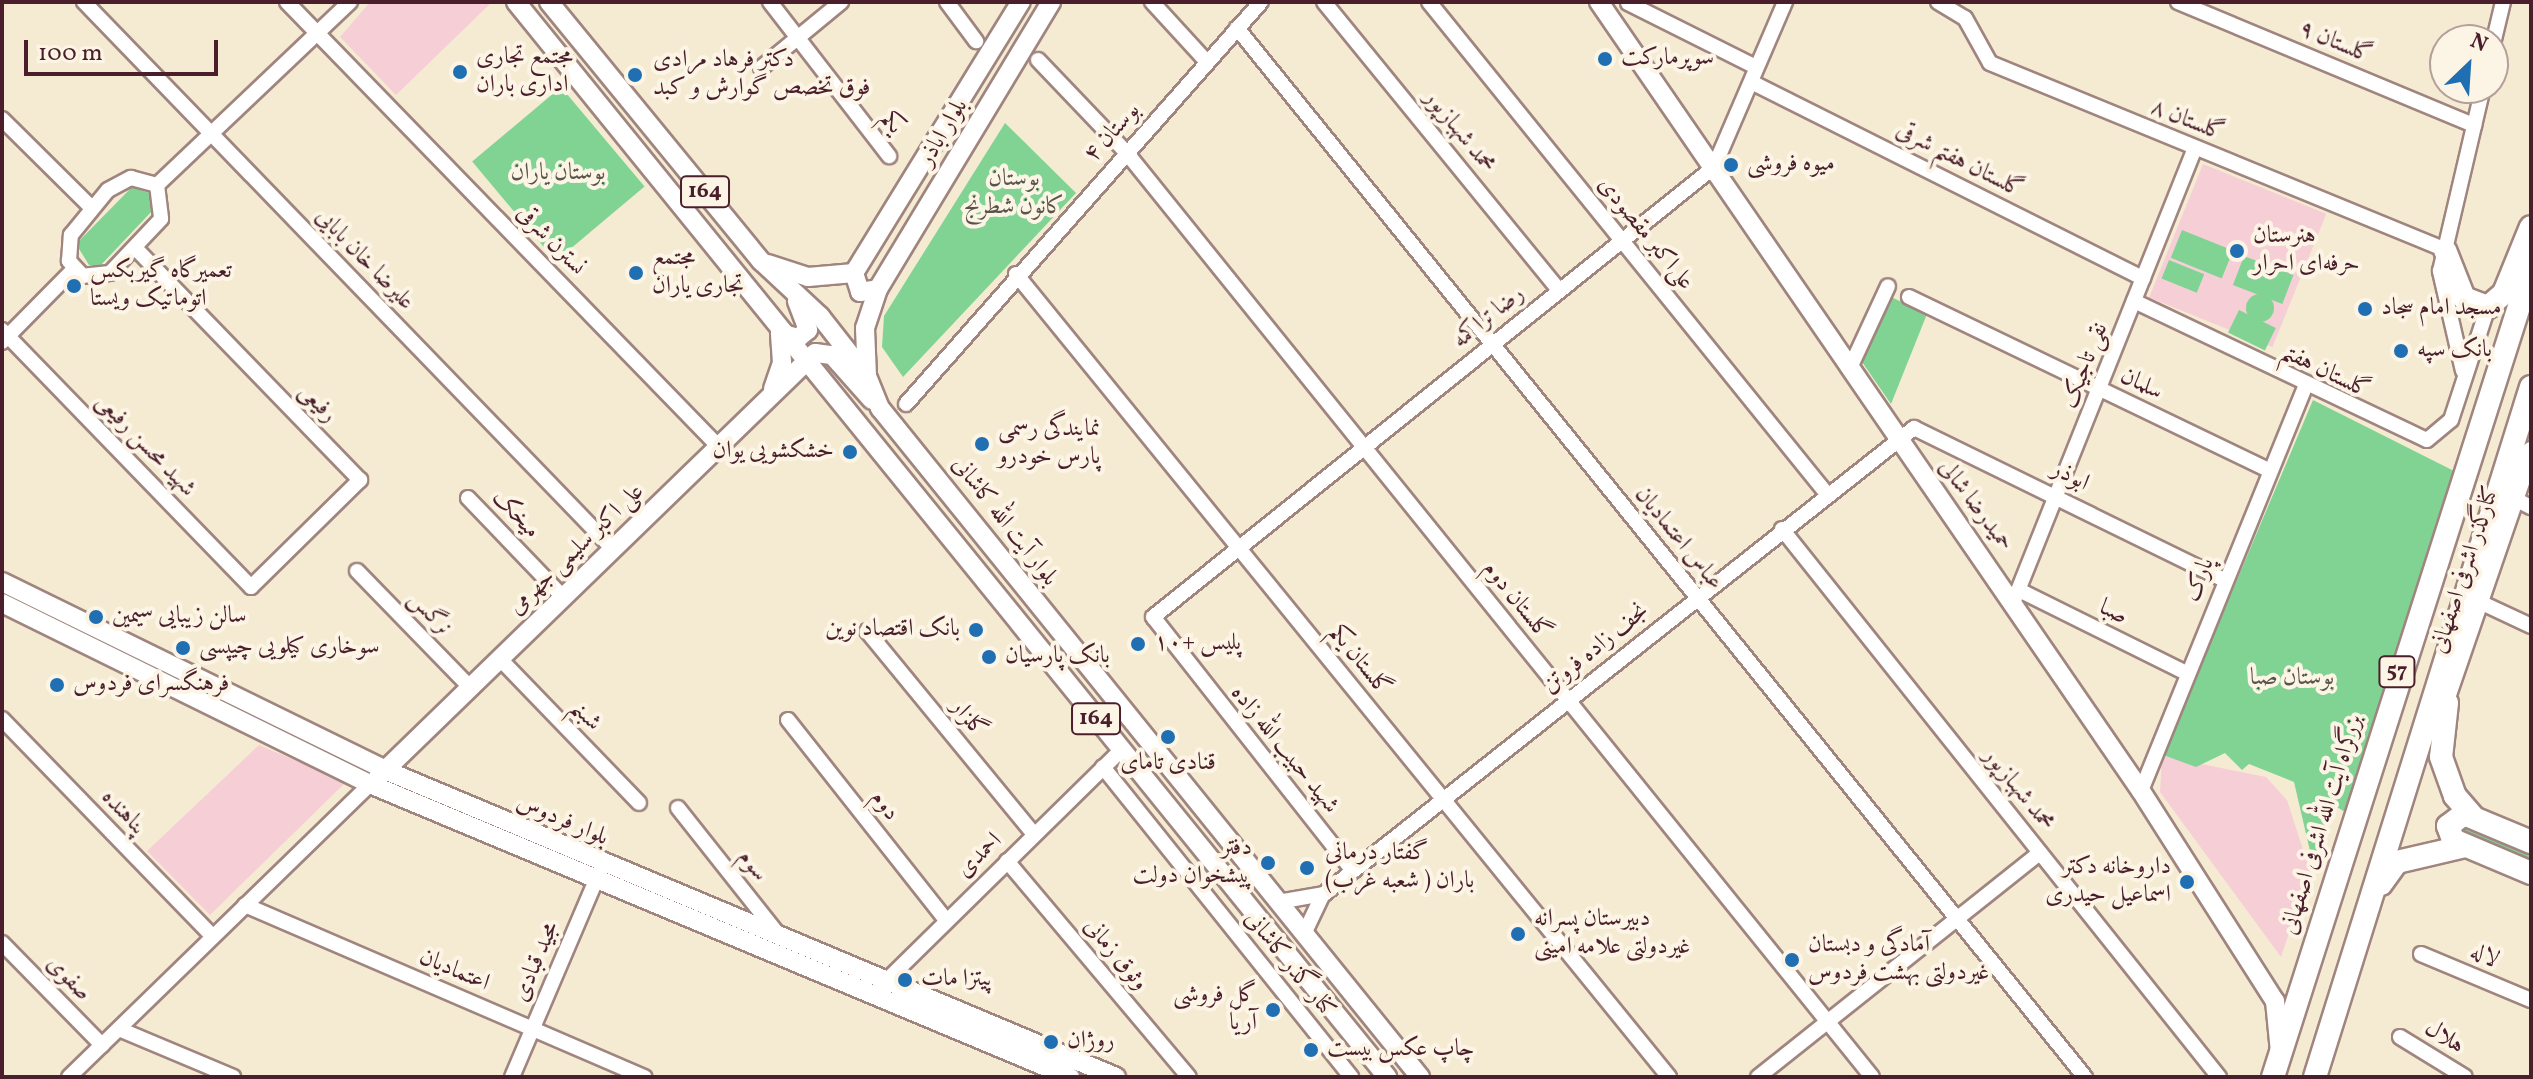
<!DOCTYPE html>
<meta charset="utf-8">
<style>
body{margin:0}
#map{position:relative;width:2533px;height:1079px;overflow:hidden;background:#f5ebd3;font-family:Vollkorn,Amiri,serif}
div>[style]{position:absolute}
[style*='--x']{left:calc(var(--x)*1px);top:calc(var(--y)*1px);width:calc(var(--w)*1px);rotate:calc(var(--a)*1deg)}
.built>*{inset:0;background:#f6cfd6;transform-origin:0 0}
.green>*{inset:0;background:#81d394;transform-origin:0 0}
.round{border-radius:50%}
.roads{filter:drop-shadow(2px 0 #a0857f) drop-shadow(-2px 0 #a0857f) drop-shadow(0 2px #a0857f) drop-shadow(0 -2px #a0857f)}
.minor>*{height:14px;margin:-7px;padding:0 7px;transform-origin:7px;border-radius:7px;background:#fff}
.major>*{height:18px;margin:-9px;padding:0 9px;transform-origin:9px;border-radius:9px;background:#fff}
.highway>*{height:22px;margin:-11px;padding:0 11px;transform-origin:11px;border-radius:11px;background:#fff}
.dots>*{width:22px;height:22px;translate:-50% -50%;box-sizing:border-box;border:4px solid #fcf5e5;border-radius:50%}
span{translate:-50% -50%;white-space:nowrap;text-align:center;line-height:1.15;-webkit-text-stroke:8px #fcf5e5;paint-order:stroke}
.shield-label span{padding:2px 6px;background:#fcf5e5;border:2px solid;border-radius:6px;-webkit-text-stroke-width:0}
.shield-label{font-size:22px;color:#4a1f2b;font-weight:700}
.street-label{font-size:24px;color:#4a1f2b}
.poi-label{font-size:24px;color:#4a1f2b}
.left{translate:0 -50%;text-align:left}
.right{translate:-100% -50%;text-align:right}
.park-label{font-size:24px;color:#5a554a}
.frame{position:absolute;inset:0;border:4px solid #4a1f2b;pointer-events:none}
.north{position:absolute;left:2429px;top:24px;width:80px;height:80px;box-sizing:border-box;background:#fcf5e5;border:2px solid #b59f9b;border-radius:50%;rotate:25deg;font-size:22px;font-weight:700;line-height:32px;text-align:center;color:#4a1f2b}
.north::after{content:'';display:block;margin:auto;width:28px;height:36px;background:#1f6fb2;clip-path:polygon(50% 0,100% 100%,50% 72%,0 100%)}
.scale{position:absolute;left:24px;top:40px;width:194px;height:36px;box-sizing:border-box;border:4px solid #4a1f2b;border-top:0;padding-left:10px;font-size:24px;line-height:28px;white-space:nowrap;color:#4a1f2b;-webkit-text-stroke:6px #fcf5e5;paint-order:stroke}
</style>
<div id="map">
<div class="built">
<i style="clip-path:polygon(370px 2px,488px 2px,490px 4px,396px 95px,340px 37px)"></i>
<i style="left:2203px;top:164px;width:133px;height:144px;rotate:22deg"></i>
<i style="clip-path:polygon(259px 745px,346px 782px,210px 915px,147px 851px)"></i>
<i style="clip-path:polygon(2162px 756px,2266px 777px,2287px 800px,2310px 871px,2281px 957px,2160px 792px)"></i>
</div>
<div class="green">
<i style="left:561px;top:87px;width:130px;height:116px;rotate:50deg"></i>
<i style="clip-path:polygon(1005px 123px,1076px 193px,903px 377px,882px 347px,884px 316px)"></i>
<i style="clip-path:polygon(132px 187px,149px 193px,153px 210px,100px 266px,89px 265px,76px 244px)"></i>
<i style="left:2182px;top:230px;width:55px;height:30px;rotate:22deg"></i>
<i style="left:2244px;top:256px;width:53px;height:31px;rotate:21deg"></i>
<i style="left:2169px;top:260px;width:38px;height:20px;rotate:22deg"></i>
<i class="round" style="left:2246px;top:294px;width:28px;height:28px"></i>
<i style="clip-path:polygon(1889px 296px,1927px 314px,1891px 404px,1860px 359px)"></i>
<i style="left:2239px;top:310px;width:41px;height:25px;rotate:26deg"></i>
<i style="clip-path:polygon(2313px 400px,2456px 472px,2345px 812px,2332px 804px,2313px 864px,2294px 782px,2249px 764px,2242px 770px,2225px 753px,2196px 767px,2163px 755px)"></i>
<i style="left:2468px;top:824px;width:69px;height:13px;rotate:24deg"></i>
</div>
<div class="roads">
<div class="minor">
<i style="--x:84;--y:2;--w:761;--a:45.96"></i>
<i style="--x:287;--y:2;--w:619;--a:45.85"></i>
<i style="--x:770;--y:2;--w:195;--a:52.3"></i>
<i style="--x:947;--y:2;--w:49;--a:53.4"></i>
<i style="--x:1152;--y:2;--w:81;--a:47.5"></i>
<i style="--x:1324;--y:2;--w:372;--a:50.8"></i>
<i style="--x:1429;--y:2;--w:633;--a:51.03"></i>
<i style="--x:1938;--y:2;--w:31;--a:31"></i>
<i style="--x:1965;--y:18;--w:51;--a:60.9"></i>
<i style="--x:1990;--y:63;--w:492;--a:22.3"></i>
<i style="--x:2178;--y:2;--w:321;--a:22.6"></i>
<i style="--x:1628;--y:3;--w:143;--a:26.6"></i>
<i style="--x:1237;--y:28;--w:1349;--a:51.05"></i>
<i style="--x:2493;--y:44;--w:43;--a:-76.6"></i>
<i style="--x:1038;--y:60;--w:127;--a:46.3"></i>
<i style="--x:1126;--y:152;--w:1188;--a:51.11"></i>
<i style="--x:761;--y:68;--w:104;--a:-39.5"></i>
<i style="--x:1755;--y:84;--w:434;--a:26.6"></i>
<i style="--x:2;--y:119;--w:125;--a:44.7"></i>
<i style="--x:131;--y:178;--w:27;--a:15"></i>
<i style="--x:157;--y:185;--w:34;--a:83"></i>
<i style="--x:161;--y:219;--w:74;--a:133.4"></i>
<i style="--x:110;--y:273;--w:27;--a:174"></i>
<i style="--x:83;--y:276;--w:21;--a:-133"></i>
<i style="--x:69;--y:261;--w:26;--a:-86"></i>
<i style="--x:71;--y:235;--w:58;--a:-50.6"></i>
<i style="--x:108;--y:190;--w:26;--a:-28"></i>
<i style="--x:157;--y:185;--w:266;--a:-43.5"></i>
<i style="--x:1016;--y:274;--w:1035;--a:50.88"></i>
<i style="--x:1909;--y:297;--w:399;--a:25.7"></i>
<i style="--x:2134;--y:301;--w:324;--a:25.4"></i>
<i style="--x:2427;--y:440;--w:31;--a:-40"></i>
<i style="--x:2451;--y:420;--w:119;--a:-71.9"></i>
<i style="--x:2;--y:330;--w:358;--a:45.9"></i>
<i style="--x:251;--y:587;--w:153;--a:-44.5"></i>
<i style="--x:360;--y:480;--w:322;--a:-134.1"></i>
<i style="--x:2;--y:342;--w:103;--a:-45.4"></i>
<i style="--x:1850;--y:368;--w:90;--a:-65.1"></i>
<i style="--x:2463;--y:371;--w:103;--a:-103"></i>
<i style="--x:2440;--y:271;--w:188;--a:-76.8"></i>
<i style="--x:906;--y:404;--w:536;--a:-48.55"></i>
<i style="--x:468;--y:498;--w:137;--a:46.2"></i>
<i style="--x:2515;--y:499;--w:18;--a:27"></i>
<i style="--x:1782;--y:529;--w:701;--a:51.43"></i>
<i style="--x:357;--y:571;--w:162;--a:45.8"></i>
<i style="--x:2021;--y:591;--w:184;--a:26.4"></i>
<i style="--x:2015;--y:598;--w:485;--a:-68.2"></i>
<i style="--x:2482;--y:603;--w:54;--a:25.1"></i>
<i style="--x:867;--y:631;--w:263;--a:50.6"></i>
<i style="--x:500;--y:659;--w:200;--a:46"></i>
<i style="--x:2;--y:719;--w:303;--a:45.9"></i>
<i style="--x:788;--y:720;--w:255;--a:51.7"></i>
<i style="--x:1103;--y:767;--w:397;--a:51.3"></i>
<i style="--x:2141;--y:791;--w:436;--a:-67.9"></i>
<i style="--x:678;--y:808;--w:159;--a:51.6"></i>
<i style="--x:1007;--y:861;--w:282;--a:49.9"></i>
<i style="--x:1353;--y:871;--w:323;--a:-128.2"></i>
<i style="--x:1153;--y:617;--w:719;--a:-38.73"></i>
<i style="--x:1714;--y:167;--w:180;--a:-66.7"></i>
<i style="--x:1278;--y:902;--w:47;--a:-9.9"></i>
<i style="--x:1324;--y:894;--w:752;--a:-38.3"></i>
<i style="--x:1914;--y:428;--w:345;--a:26.1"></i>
<i style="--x:245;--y:905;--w:435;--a:23.3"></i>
<i style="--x:1304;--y:934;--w:44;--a:-64.6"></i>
<i style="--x:2;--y:943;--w:143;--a:45.6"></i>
<i style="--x:2421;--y:954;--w:119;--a:22.7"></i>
<i style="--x:879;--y:988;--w:339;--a:-44.5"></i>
<i style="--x:119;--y:1029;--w:124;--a:22.8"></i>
<i style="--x:2400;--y:1037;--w:76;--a:31.6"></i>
<i style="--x:69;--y:1077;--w:420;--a:-44.2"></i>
<i style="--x:512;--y:1077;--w:224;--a:-66.9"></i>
<i style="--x:1758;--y:1077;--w:360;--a:-38.5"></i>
</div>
<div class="major">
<i style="--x:516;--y:2;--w:1384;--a:50.98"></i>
<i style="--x:549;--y:2;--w:335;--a:50.7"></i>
<i style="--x:761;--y:261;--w:81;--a:43"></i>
<i style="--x:820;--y:316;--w:76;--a:51.9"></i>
<i style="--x:867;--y:376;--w:35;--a:68"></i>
<i style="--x:880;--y:408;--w:860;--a:51.09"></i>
<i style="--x:1599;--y:2;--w:957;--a:55.51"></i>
<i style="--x:2141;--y:791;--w:249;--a:57.5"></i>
<i style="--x:2275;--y:1001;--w:51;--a:84.4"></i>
<i style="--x:768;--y:264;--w:42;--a:18"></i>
<i style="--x:808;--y:277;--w:46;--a:-5"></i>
<i style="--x:854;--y:273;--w:318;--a:-58.4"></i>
<i style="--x:854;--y:273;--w:20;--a:72"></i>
<i style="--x:860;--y:292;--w:18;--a:-9"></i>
<i style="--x:867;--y:376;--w:48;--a:-92.4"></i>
<i style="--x:865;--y:328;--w:41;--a:-71.6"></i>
<i style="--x:878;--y:289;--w:335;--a:-58.9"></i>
<i style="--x:773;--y:389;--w:28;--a:-71"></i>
<i style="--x:782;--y:363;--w:30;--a:-94"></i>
<i style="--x:780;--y:333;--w:19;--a:16"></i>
<i style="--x:798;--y:338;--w:13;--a:-39"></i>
<i style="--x:808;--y:330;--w:31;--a:-111"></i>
<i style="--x:2;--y:582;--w:427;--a:26.1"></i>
<i style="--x:385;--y:770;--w:793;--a:22.78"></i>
<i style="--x:2;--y:603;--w:410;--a:26.2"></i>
<i style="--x:370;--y:784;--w:759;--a:22.71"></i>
<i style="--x:2441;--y:712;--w:276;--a:-71"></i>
<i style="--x:378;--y:777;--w:609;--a:-44.13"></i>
<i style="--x:815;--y:353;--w:17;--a:7"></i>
<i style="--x:832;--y:355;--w:60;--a:48.4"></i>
</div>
<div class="highway">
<i style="--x:2445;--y:250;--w:52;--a:68.4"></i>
<i style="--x:2464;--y:298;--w:26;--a:21"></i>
<i style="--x:2488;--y:307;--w:21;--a:-41"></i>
<i style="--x:2504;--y:293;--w:71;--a:-67.8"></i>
<i style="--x:2447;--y:703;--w:54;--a:96.3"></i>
<i style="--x:2441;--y:757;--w:41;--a:70.3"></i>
<i style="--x:2455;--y:796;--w:28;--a:49"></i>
<i style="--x:2531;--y:842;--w:73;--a:-157.3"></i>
<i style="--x:2464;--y:814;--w:20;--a:143"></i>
<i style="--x:2448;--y:826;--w:15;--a:70"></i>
<i style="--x:2453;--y:840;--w:85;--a:22.9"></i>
<i style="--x:2381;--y:884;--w:27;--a:-54"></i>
<i style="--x:2397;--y:862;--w:71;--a:-13.1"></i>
<i style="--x:2273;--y:1077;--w:848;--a:-72.29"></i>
<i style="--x:2315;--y:1077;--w:723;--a:-72.62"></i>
</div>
</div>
<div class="dots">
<i style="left:1605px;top:59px;background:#1f6fb2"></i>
<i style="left:460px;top:72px;background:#1f6fb2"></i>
<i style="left:635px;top:75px;background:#1f6fb2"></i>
<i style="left:1731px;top:165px;background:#1f6fb2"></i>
<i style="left:2237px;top:251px;background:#1f6fb2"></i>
<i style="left:636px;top:273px;background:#1f6fb2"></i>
<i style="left:74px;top:286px;background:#1f6fb2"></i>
<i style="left:2365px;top:309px;background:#1f6fb2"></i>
<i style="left:2401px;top:351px;background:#1f6fb2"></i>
<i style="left:982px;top:444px;background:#1f6fb2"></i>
<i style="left:850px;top:452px;background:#1f6fb2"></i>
<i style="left:96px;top:617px;background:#1f6fb2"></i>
<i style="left:976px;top:630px;background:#1f6fb2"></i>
<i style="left:1138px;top:644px;background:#1f6fb2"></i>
<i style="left:183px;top:648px;background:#1f6fb2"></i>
<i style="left:989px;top:657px;background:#1f6fb2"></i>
<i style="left:57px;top:685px;background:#1f6fb2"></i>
<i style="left:1168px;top:737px;background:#1f6fb2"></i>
<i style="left:1268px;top:863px;background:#1f6fb2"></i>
<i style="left:1307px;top:868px;background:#1f6fb2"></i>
<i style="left:2187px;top:882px;background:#1f6fb2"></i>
<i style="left:1518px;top:934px;background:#1f6fb2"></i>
<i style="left:1792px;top:960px;background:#1f6fb2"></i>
<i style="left:905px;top:980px;background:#1f6fb2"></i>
<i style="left:1273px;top:1010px;background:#1f6fb2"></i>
<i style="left:1051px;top:1042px;background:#1f6fb2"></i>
<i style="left:1311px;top:1050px;background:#1f6fb2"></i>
</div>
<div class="shield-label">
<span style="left:705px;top:192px">164</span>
<span style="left:2397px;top:672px">57</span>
<span style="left:1096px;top:719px">164</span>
</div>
<div class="street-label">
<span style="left:2335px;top:43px;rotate:23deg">گلستان ۹</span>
<span style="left:2187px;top:121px;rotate:22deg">گلستان ٨</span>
<span style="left:891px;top:123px;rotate:53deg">یکم</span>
<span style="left:1459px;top:132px;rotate:51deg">محمد شهبازپور</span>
<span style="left:944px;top:133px;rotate:-59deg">بلوار اباذر</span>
<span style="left:1113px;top:133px;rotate:-48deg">بوستان ۴</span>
<span style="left:1959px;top:161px;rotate:27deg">گلستان هفتم شرقی</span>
<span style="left:1645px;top:234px;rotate:51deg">علی‌اکبر مقصودی</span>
<span style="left:550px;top:241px;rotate:46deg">نسترن شرقی</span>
<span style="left:364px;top:260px;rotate:46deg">علیرضا خان بابایی</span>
<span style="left:1489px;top:318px;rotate:-39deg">رضا تراکمه</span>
<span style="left:2086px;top:366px;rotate:-69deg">نقی تاجیک</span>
<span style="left:2325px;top:372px;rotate:26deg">گلستان هفتم</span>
<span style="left:2141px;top:385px;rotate:26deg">سلمان</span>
<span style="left:317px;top:404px;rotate:46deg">رفیعی</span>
<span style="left:145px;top:446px;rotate:46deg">شهید محسن رفیعی</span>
<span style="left:2070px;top:477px;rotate:27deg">ابوذر</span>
<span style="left:1975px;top:506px;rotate:53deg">حمیدرضا شالی</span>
<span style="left:515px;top:515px;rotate:46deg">میخک</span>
<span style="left:1004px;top:522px;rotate:52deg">بلوار آیت الله کاشانی</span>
<span style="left:1678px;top:539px;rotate:51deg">عباس اعتمادیان</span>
<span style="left:577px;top:550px;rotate:-44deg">علی اکبر سلیمی جهرمی</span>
<span style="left:2466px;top:570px;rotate:-72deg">کنارگذر اشرفی اصفهانی</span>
<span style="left:2200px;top:580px;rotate:-68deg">پارک</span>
<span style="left:1516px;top:601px;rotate:51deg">گلستان دوم</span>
<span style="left:2113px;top:613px;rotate:26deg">صبا</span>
<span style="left:429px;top:614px;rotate:46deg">نرگس</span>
<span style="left:1596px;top:649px;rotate:-39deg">نجف زاده فروتن</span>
<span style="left:1359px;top:661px;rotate:51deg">گلستان یکم</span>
<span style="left:585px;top:716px;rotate:46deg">شبنم</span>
<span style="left:968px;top:719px;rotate:51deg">گلزار</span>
<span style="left:1284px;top:750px;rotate:51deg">شهید حبیب الله زاده</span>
<span style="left:2018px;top:790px;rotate:51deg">محمد شهبازپور</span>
<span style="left:884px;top:806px;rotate:52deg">دوم</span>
<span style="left:123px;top:813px;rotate:46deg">پناهنده</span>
<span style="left:562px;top:821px;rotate:23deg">بلوار فردوس</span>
<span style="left:2323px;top:825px;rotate:-73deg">بزرگراه آیت الله اشرفی اصفهانی</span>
<span style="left:980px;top:856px;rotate:-44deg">احمدی</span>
<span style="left:752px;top:866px;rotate:52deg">سوم</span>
<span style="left:1115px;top:955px;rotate:50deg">وثوق زمانی</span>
<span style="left:2484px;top:957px;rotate:23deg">لاله</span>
<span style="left:537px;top:962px;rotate:-67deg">مجید قبادی</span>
<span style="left:1289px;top:965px;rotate:51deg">کنار گذر کاشانی</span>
<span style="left:454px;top:971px;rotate:23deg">اعتمادیان</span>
<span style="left:68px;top:979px;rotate:46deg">صفوی</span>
<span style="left:2444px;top:1038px;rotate:32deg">هلال</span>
</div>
<div class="poi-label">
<span class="left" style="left:476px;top:72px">مجتمع تجاری<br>اداری باران</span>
<span class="left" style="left:1621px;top:59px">سوپرمارکت</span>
<span class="left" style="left:653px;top:75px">دکتر فرهاد مرادی<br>فوق تخصص گوارش و کبد</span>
<span class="left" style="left:1747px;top:165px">میوه فروشی</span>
<span class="left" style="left:2253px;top:251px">هنرستان<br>حرفه‌ای احرار</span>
<span class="left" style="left:652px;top:273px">مجتمع<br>تجاری یاران</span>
<span class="left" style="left:90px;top:286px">تعمیرگاه گیربکس<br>اتوماتیک ویستا</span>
<span class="left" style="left:2381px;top:309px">مسجد امام سجاد</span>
<span class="left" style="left:2417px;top:351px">بانک سپه</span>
<span class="left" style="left:998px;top:444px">نمایندگی رسمی<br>پارس خودرو</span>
<span class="right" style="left:834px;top:452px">خشکشویی یوان</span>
<span class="left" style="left:112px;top:617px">سالن زیبایی سیمین</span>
<span class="right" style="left:960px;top:630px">بانک اقتصاد نوین</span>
<span class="left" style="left:1154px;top:644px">پلیس +۱۰</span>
<span class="left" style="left:199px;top:648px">سوخاری كيلويی چيپسی</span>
<span class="left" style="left:1005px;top:657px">بانک پارسیان</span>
<span class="left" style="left:73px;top:685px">فرهنگسرای فردوس</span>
<span style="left:1168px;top:764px">قنادی تامای</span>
<span class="right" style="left:1252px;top:863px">دفتر<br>پیشخوان دولت</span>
<span class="left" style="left:1325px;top:868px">گفتار درمانی<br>باران ( شعبه غرب)</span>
<span class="right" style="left:2171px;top:882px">داروخانه دکتر<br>اسماعیل حیدری</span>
<span class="left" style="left:1534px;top:934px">دبیرستان پسرانه<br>غیردولتی علامه امینی</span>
<span class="left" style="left:1808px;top:960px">آمادگی و دبستان<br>غیردولتی بهشت فردوس</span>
<span class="left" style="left:921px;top:980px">پیتزا مات</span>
<span class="right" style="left:1257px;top:1010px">گل فروشی<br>آریا</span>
<span class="left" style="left:1067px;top:1042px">روژان</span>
<span class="left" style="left:1327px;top:1050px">چاپ عكس بيست</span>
</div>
<div class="park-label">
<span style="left:558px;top:174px">بوستان یاران</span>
<span style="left:1014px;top:194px">بوستان<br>کانون شطرنج</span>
<span style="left:2292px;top:679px">بوستان صبا</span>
</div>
<div class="frame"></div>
<div class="north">N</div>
<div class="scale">100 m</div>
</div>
